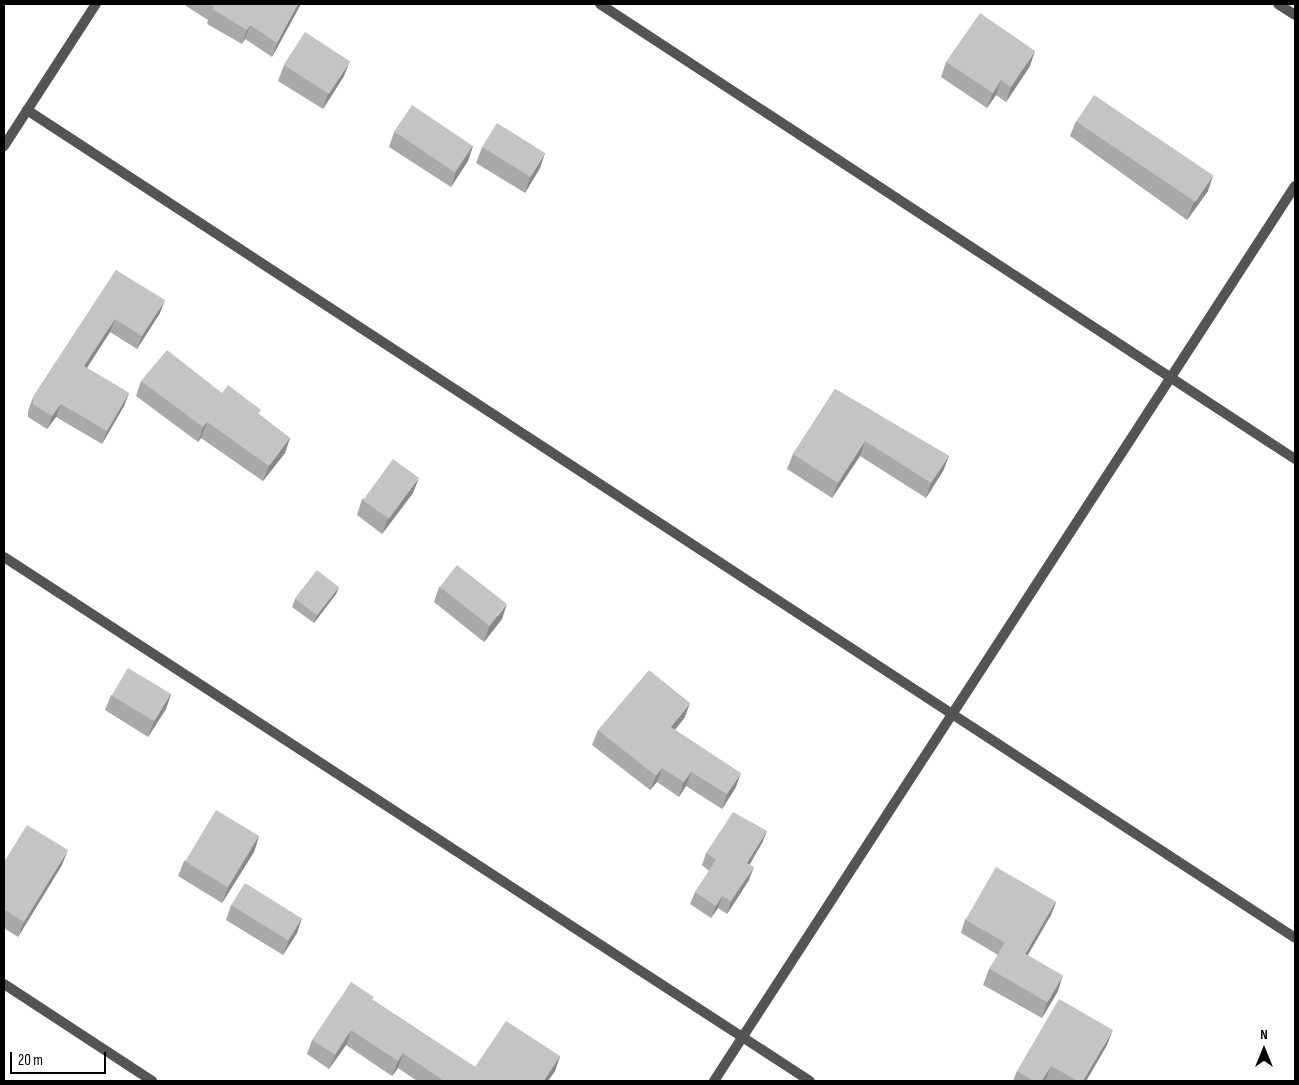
<!DOCTYPE html>
<style>
body{margin:0}
#map{position:relative;width:1299px;height:1085px;overflow:hidden;background:#fff;font-family:"Sofia Sans Condensed",sans-serif}
div>[style]{position:absolute}
[style*='--x']{left:calc(var(--x)*1px);top:calc(var(--y)*1px);width:calc(var(--w)*1px);rotate:calc(var(--a)*1deg)}
.minor>*{height:10px;margin:-5px;padding:0 5px;transform-origin:5px;border-radius:5px;background:#545454}
.wall>*{inset:0;background:#a9a9a9}
.shaded-wall>*{inset:0;background:#898989}
.building>*{inset:0;background:#c4c4c4;transform-origin:0 0}
span{translate:-50% -50%;white-space:nowrap;text-align:center;line-height:1.15;-webkit-text-stroke:4.5px #fff;paint-order:stroke}
.frame{position:absolute;inset:0;border:5px solid #000;pointer-events:none}
.north{position:absolute;left:1239px;top:1025px;width:50px;height:50px;-webkit-text-stroke:4px #fff;paint-order:stroke;rotate:0deg;font-size:14px;font-weight:700;line-height:20px;text-align:center;color:#000}
.north::after{content:'';display:block;margin:auto;width:18px;height:22px;background:#000;clip-path:polygon(50% 0,100% 100%,50% 72%,0 100%)}
.scale{position:absolute;left:10px;top:1052px;width:96px;height:22px;box-sizing:border-box;border:2px solid #000;border-top:0;padding-left:6px;font-size:15px;line-height:18px;white-space:nowrap;color:#000;-webkit-text-stroke:4px #fff;paint-order:stroke}
</style>
<div id="map">
<div class="minor">
<i style="--x:600;--y:4;--w:831;--a:33.21"></i>
<i style="--x:1278;--y:4;--w:20;--a:33"></i>
<i style="--x:27;--y:110;--w:1514;--a:33.14"></i>
<i style="--x:4;--y:146;--w:169;--a:-57.1"></i>
<i style="--x:4;--y:557;--w:961;--a:33.03"></i>
<i style="--x:4;--y:984;--w:177;--a:33.2"></i>
<i style="--x:714;--y:1081;--w:1067;--a:-57.01"></i>
</div>
<div class="wall">
<i style="clip-path:polygon(183px 4px,301px 4px,272px 57px,245px 39px,242px 44px,207px 24px,208px 20px)"></i>
<i style="clip-path:polygon(946px 62px,1030px 66px,1006px 102px,996px 95px,987px 108px,941px 77px)"></i>
<i style="clip-path:polygon(284px 65px,344px 76px,323px 109px,278px 81px)"></i>
<i style="clip-path:polygon(1076px 121px,1208px 191px,1187px 220px,1070px 136px)"></i>
<i style="clip-path:polygon(394px 132px,473px 146px,468px 161px,451px 187px,389px 147px)"></i>
<i style="clip-path:polygon(482px 147px,545px 153px,540px 168px,525px 193px,476px 163px)"></i>
<i style="clip-path:polygon(116px 270px,160px 313px,137px 349px,110px 332px,87px 368px,129px 393px,124px 406px,102px 444px,56px 417px,47px 429px,28px 417px,28px 411px,33px 397px)"></i>
<i style="clip-path:polygon(141px 381px,222px 393px,260px 415px,290px 438px,285px 453px,263px 481px,201px 438px,198px 442px,136px 396px)"></i>
<i style="clip-path:polygon(835px 389px,949px 456px,943px 471px,926px 498px,860px 456px,832px 498px,787px 469px,793px 454px)"></i>
<i style="clip-path:polygon(413px 493px,382px 534px,357px 515px,362px 499px)"></i>
<i style="clip-path:polygon(339px 587px,336px 594px,314px 623px,292px 607px,295px 599px)"></i>
<i style="clip-path:polygon(439px 587px,502px 619px,484px 642px,434px 602px)"></i>
<i style="clip-path:polygon(171px 694px,166px 709px,148px 737px,105px 710px,111px 695px)"></i>
<i style="clip-path:polygon(685px 717px,675px 730px,736px 787px,722px 809px,686px 786px,679px 797px,657px 782px,650px 790px,592px 745px,598px 730px)"></i>
<i style="clip-path:polygon(767px 831px,762px 843px,749px 865px,749px 880px,727px 914px,718px 908px,711px 918px,690px 904px,695px 892px,709px 871px,702px 865px,706px 853px)"></i>
<i style="clip-path:polygon(259px 836px,254px 852px,222px 903px,178px 876px,184px 861px)"></i>
<i style="clip-path:polygon(4px 862px,62px 865px,18px 937px,4px 928px)"></i>
<i style="clip-path:polygon(1056px 902px,1051px 915px,1028px 955px,1058px 991px,1042px 1018px,983px 985px,989px 969px,998px 955px,961px 933px,965px 919px)"></i>
<i style="clip-path:polygon(231px 905px,302px 918px,297px 933px,283px 955px,226px 920px)"></i>
<i style="clip-path:polygon(373px 1000px,475px 1067px,560px 1056px,555px 1071px,548px 1081px,417px 1081px,398px 1068px,392px 1076px,346px 1045px,329px 1069px,307px 1054px,312px 1040px)"></i>
<i style="clip-path:polygon(1107px 1045px,1086px 1081px,1013px 1081px,1017px 1071px)"></i>
</div>
<div class="shaded-wall">
<i style="clip-path:polygon(298px 4px,301px 4px,272px 57px,277px 43px)"></i>
<i style="clip-path:polygon(250px 25px,245px 39px,242px 44px,247px 30px)"></i>
<i style="clip-path:polygon(1035px 51px,1030px 66px,1006px 102px,1011px 87px)"></i>
<i style="clip-path:polygon(350px 61px,344px 76px,323px 109px,328px 94px)"></i>
<i style="clip-path:polygon(1001px 80px,996px 95px,987px 108px,993px 93px)"></i>
<i style="clip-path:polygon(473px 146px,468px 161px,451px 187px,456px 172px)"></i>
<i style="clip-path:polygon(545px 153px,540px 168px,525px 193px,530px 178px)"></i>
<i style="clip-path:polygon(1213px 176px,1208px 191px,1187px 220px,1193px 204px)"></i>
<i style="clip-path:polygon(165px 300px,160px 313px,137px 349px,142px 336px)"></i>
<i style="clip-path:polygon(115px 319px,110px 332px,79px 380px,84px 366px)"></i>
<i style="clip-path:polygon(129px 393px,124px 406px,102px 444px,107px 431px)"></i>
<i style="clip-path:polygon(61px 404px,56px 417px,47px 429px,52px 416px)"></i>
<i style="clip-path:polygon(207px 422px,201px 438px,198px 442px,203px 427px)"></i>
<i style="clip-path:polygon(290px 438px,285px 453px,263px 481px,269px 466px)"></i>
<i style="clip-path:polygon(865px 441px,860px 456px,832px 498px,838px 483px)"></i>
<i style="clip-path:polygon(949px 456px,943px 471px,926px 498px,931px 483px)"></i>
<i style="clip-path:polygon(419px 478px,413px 493px,382px 534px,388px 518px)"></i>
<i style="clip-path:polygon(339px 587px,336px 594px,314px 623px,317px 615px)"></i>
<i style="clip-path:polygon(507px 604px,502px 619px,484px 642px,489px 627px)"></i>
<i style="clip-path:polygon(171px 694px,166px 709px,148px 737px,154px 721px)"></i>
<i style="clip-path:polygon(690px 703px,685px 717px,666px 741px,671px 727px)"></i>
<i style="clip-path:polygon(662px 768px,657px 782px,650px 790px,656px 776px)"></i>
<i style="clip-path:polygon(691px 772px,686px 786px,679px 797px,684px 782px)"></i>
<i style="clip-path:polygon(741px 773px,736px 787px,722px 809px,727px 794px)"></i>
<i style="clip-path:polygon(767px 831px,762px 843px,743px 876px,747px 863px)"></i>
<i style="clip-path:polygon(259px 836px,254px 852px,222px 903px,228px 887px)"></i>
<i style="clip-path:polygon(68px 850px,62px 865px,18px 937px,24px 922px)"></i>
<i style="clip-path:polygon(754px 867px,749px 880px,727px 914px,731px 901px)"></i>
<i style="clip-path:polygon(722px 896px,718px 908px,711px 918px,716px 906px)"></i>
<i style="clip-path:polygon(1056px 902px,1051px 915px,1020px 968px,1025px 954px)"></i>
<i style="clip-path:polygon(302px 918px,297px 933px,283px 955px,289px 940px)"></i>
<i style="clip-path:polygon(1063px 975px,1058px 991px,1042px 1018px,1047px 1003px)"></i>
<i style="clip-path:polygon(351px 1030px,346px 1045px,329px 1069px,335px 1055px)"></i>
<i style="clip-path:polygon(1113px 1030px,1107px 1045px,1086px 1081px,1083px 1081px)"></i>
<i style="clip-path:polygon(403px 1053px,398px 1068px,392px 1076px,398px 1061px)"></i>
<i style="clip-path:polygon(560px 1056px,555px 1071px,548px 1081px,544px 1081px)"></i>
<i style="clip-path:polygon(1051px 1066px,1045px 1081px,1042px 1081px)"></i>
</div>
<div class="building">
<i style="clip-path:polygon(210px 4px,298px 4px,277px 43px,250px 25px,247px 30px,212px 9px,214px 7px)"></i>
<i style="clip-path:polygon(980px 13px,1035px 51px,1011px 87px,1001px 80px,993px 93px,946px 62px)"></i>
<i style="left:305px;top:32px;width:54px;height:39px;rotate:33deg"></i>
<i style="left:1094px;top:95px;width:144px;height:32px;rotate:34deg"></i>
<i style="left:412px;top:105px;width:73px;height:32px;rotate:34deg"></i>
<i style="left:497px;top:123px;width:57px;height:28px;rotate:32deg"></i>
<i style="clip-path:polygon(116px 270px,165px 300px,142px 336px,115px 319px,84px 366px,129px 393px,107px 431px,61px 404px,52px 416px,33px 404px,33px 397px)"></i>
<i style="clip-path:polygon(167px 350px,222px 393px,228px 385px,261px 410px,258px 414px,290px 438px,269px 466px,207px 422px,203px 427px,141px 381px)"></i>
<i style="clip-path:polygon(835px 389px,949px 456px,931px 483px,865px 441px,838px 483px,793px 454px)"></i>
<i style="left:393px;top:459px;width:32px;height:51px;rotate:36deg"></i>
<i style="left:457px;top:565px;width:63px;height:28px;rotate:38deg"></i>
<i style="left:317px;top:570px;width:28px;height:36px;rotate:38deg"></i>
<i style="left:128px;top:668px;width:50px;height:32px;rotate:31deg"></i>
<i style="clip-path:polygon(649px 670px,690px 703px,671px 727px,741px 773px,727px 794px,691px 772px,684px 782px,662px 768px,656px 776px,598px 730px)"></i>
<i style="left:216px;top:810px;width:50px;height:60px;rotate:31deg"></i>
<i style="clip-path:polygon(733px 812px,767px 831px,747px 863px,754px 867px,731px 901px,722px 896px,716px 906px,695px 892px,716px 860px,706px 853px)"></i>
<i style="clip-path:polygon(27px 825px,68px 850px,24px 922px,4px 909px,4px 862px)"></i>
<i style="left:996px;top:867px;width:69px;height:61px;rotate:30deg"></i>
<i style="left:245px;top:883px;width:67px;height:26px;rotate:32deg"></i>
<i style="left:1005px;top:942px;width:67px;height:31px;rotate:30deg"></i>
<i style="clip-path:polygon(351px 982px,374px 997px,372px 1000px,475px 1067px,506px 1021px,560px 1056px,544px 1081px,444px 1081px,403px 1053px,398px 1061px,351px 1030px,335px 1055px,312px 1040px)"></i>
<i style="clip-path:polygon(1059px 999px,1113px 1030px,1083px 1081px,1078px 1081px,1051px 1066px,1042px 1081px,1034px 1081px,1017px 1071px)"></i>
</div>
<div class="frame"></div>
<div class="north">N</div>
<div class="scale">20 m</div>
</div>
